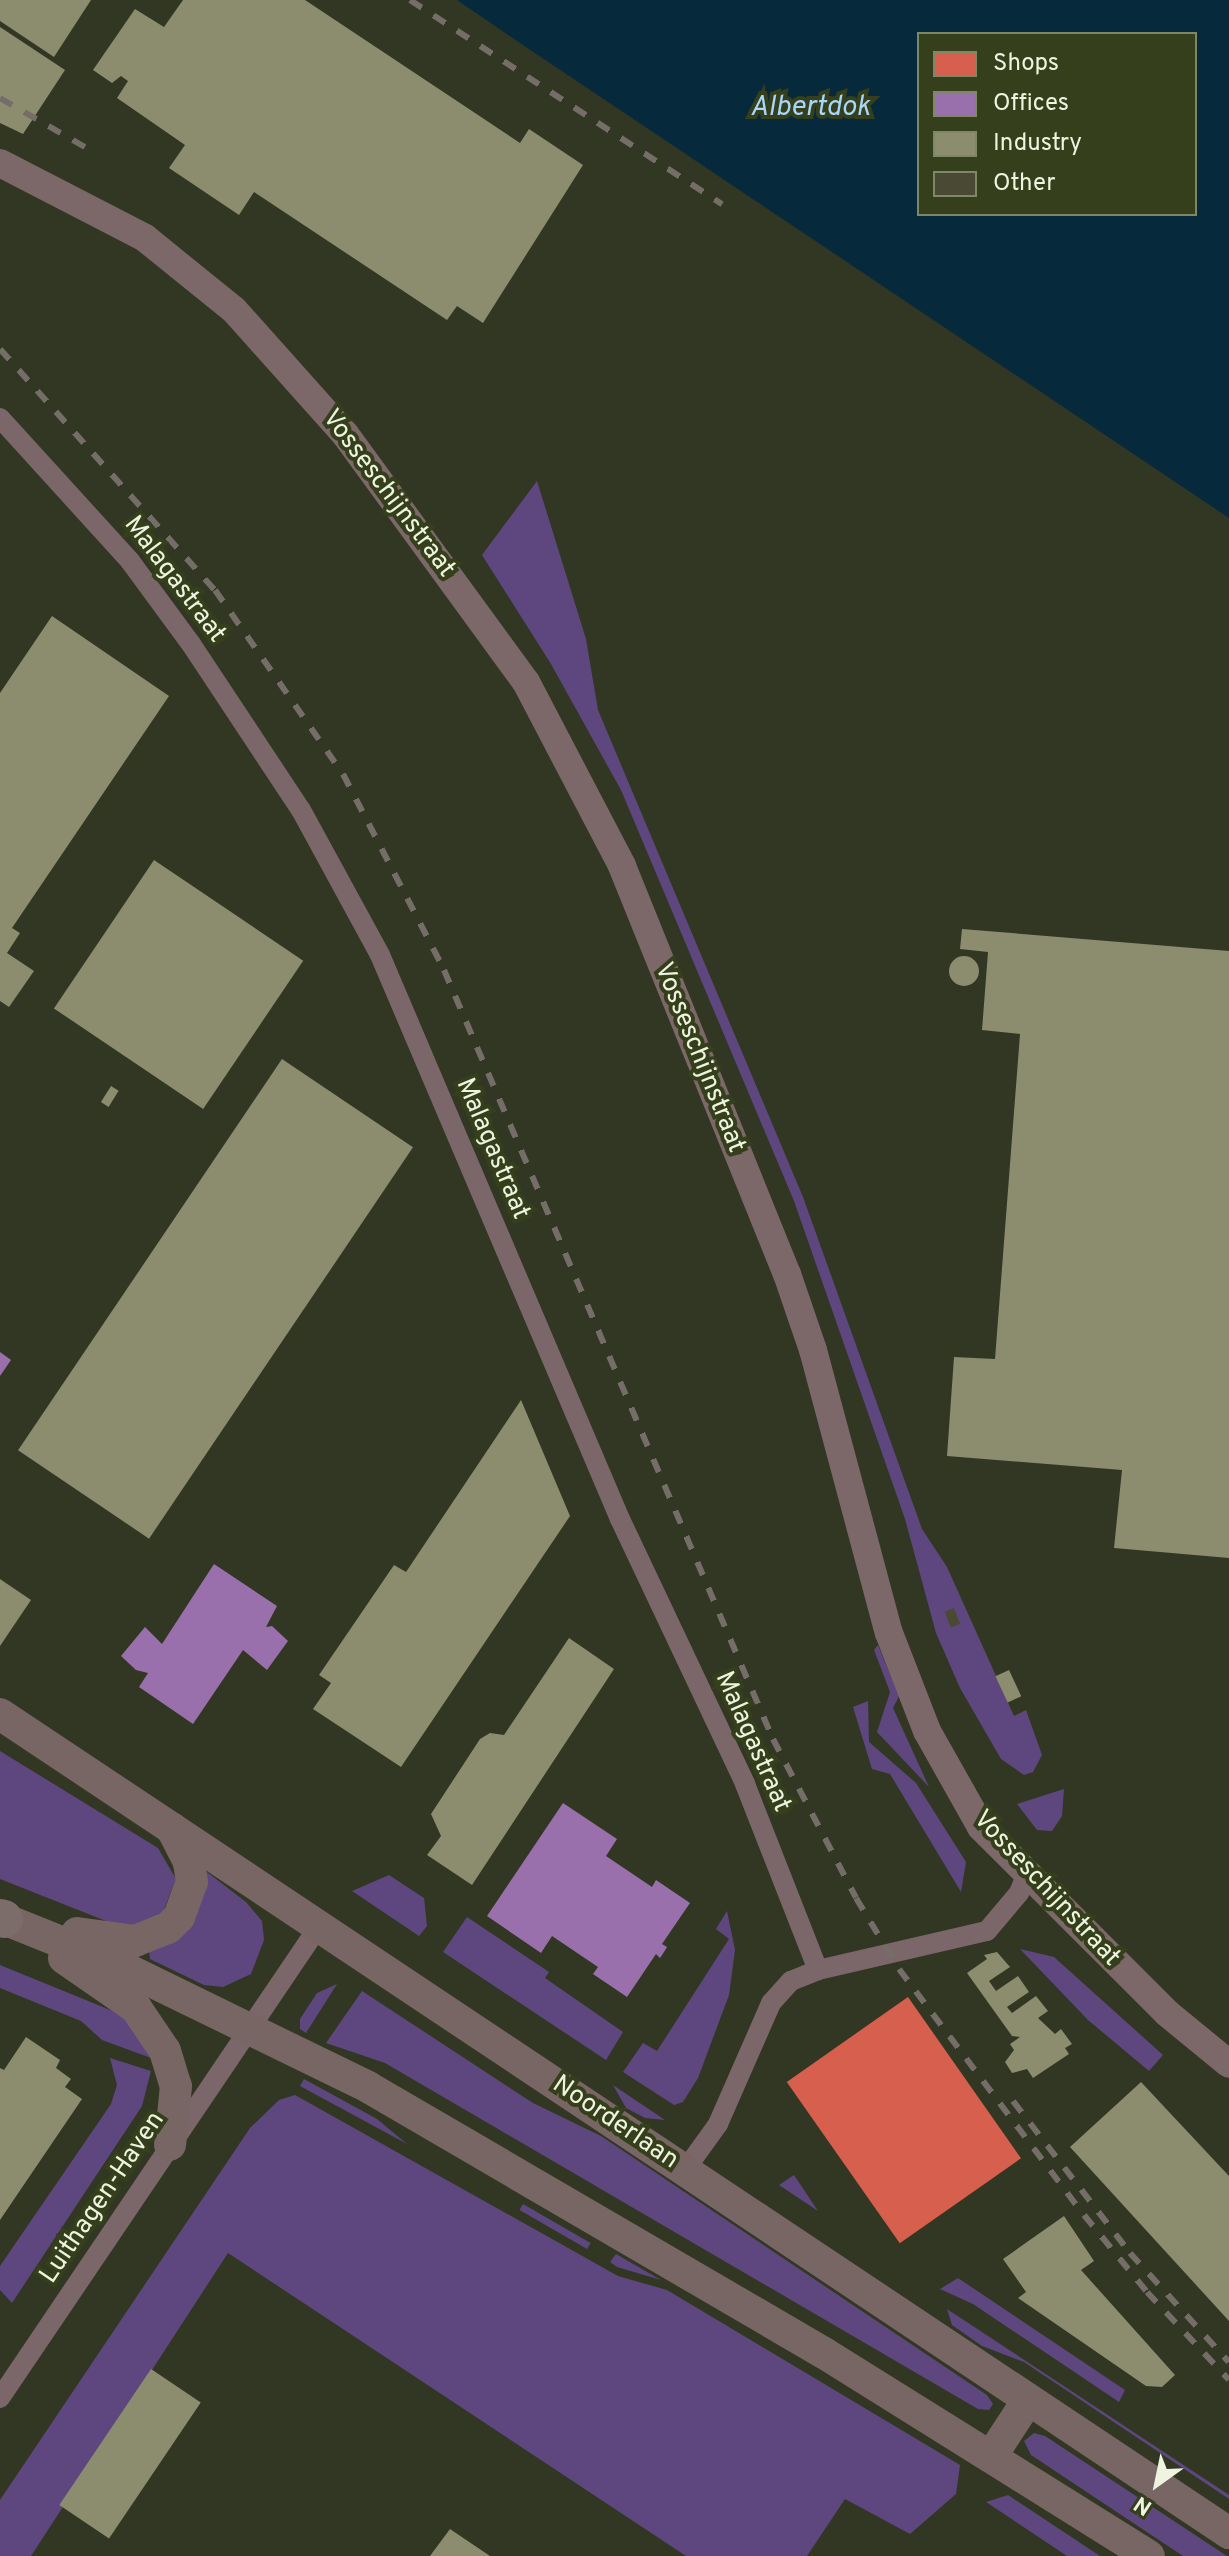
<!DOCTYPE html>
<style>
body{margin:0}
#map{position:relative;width:1229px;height:2556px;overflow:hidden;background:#323723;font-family:Overpass,sans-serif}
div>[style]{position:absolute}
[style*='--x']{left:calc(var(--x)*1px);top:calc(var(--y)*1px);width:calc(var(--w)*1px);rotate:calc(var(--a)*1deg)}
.green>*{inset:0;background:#5d477e;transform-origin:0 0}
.water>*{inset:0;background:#07293c}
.shops>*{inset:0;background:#d6604d;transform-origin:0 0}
.offices>*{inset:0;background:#9970ab}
.industry>*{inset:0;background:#8c8c6e;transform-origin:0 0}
.round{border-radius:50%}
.building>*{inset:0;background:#4a4a34;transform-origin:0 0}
.street>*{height:20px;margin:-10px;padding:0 10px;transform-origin:10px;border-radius:10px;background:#7b676a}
.secondary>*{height:28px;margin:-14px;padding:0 14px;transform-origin:14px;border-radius:14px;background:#7c6769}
.primary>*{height:32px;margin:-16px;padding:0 16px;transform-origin:16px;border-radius:16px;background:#786664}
.highway>*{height:38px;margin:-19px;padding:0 19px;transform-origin:19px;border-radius:19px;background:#7c6c6a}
.rail>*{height:6px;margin-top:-3px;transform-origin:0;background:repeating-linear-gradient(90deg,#756d68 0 14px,transparent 0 28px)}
span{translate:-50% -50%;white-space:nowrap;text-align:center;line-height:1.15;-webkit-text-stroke:8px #363f1b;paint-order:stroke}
.street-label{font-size:26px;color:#edf4df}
.water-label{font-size:28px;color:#a7d7fa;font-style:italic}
.legend{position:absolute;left:917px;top:32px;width:280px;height:184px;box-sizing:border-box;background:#363f1b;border:2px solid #7f8769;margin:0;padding:10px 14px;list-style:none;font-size:24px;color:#edf4df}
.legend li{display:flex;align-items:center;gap:16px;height:40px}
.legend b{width:40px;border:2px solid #7f8769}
.north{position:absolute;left:1117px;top:2444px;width:80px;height:80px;-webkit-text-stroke:6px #363f1b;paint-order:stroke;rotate:213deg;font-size:22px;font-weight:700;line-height:32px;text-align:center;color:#edf4df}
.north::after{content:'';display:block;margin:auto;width:28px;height:36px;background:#edf4df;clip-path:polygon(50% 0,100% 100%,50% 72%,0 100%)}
</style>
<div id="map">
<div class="green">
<i style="clip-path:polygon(537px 481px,586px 639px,598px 710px,803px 1197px,922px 1529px,947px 1567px,1014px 1716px,1026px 1710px,1042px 1755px,1033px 1772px,1024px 1775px,1001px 1759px,960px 1688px,936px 1633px,905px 1519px,794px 1201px,621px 790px,551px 664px,482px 555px)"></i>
<i style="clip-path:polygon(878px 1645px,899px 1696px,893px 1708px,929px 1787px,877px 1732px,890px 1692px,874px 1650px)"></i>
<i style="clip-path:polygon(868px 1701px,869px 1742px,916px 1783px,966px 1862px,961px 1892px,890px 1774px,872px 1769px,853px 1707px)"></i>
<i style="clip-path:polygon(0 1751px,158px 1848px,176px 1879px,163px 1912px,134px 1927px,116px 1925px,0 1879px)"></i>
<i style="clip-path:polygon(1064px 1789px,1062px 1816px,1052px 1831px,1037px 1830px,1017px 1804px)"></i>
<i style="clip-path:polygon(207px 1872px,246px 1902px,262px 1921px,264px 1940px,251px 1974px,223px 1987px,204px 1985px,150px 1959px,149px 1952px)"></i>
<i style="clip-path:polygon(389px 1875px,424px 1898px,427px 1926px,419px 1936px,352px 1891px)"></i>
<i style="clip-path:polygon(727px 1911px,735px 1950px,729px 1995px,698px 2078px,683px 2102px,674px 2105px,623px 2072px,643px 2043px,657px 2051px,729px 1939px,716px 1929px)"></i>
<i style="clip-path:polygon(467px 1917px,549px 1972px,545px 1978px,623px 2032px,606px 2060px,443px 1952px)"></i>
<i style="clip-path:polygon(1020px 1949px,1054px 1957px,1163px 2055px,1149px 2071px,1088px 2020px)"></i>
<i style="clip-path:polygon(0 1965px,125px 2016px,151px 2058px,102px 2040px,81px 2021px,0 1988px)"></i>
<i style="clip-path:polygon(337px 1984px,306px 2033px,300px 2029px,300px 2019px,317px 1993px)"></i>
<i style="clip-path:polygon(362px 1991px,533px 2103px,601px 2136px,987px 2395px,993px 2404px,989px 2410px,978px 2409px,385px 2063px,326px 2043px)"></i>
<i style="clip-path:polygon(110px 2058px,151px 2071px,142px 2106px,12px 2303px,0 2290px,0 2266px,111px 2104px,117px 2085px)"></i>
<i style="clip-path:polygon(304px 2079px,377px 2119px,407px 2144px,300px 2086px)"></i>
<i style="clip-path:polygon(613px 2085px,665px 2120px,645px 2118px,626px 2108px)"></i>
<i style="clip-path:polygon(295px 2095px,618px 2276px,667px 2290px,960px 2465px,956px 2494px,910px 2534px,845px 2499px,807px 2556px,686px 2556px,228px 2253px,31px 2556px,0 2556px,0 2500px,250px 2128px,279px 2100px)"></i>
<i style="clip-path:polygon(794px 2175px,818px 2211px,779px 2185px)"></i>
<i style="left:523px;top:2204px;width:78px;height:7px;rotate:30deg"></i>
<i style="clip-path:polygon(616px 2254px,661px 2280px,617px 2267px,610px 2262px)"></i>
<i style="clip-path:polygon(958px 2278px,1125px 2390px,1119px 2402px,973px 2304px,940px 2289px)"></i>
<i style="clip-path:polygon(947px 2309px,1229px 2495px,1229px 2499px,1024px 2362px,982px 2346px,952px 2325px)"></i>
<i style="clip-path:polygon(1034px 2433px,1045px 2436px,1227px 2556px,1183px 2556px,1031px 2455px,1024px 2441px)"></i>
<i style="clip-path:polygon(1008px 2495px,1100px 2556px,1067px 2556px,986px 2502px)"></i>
</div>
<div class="water">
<i style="clip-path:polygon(evenodd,457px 0,1229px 0,1229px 518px,514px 39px,457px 0,1195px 34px,1195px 214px,919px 214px,919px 34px,1195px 34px)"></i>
</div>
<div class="shops">
<i style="left:908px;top:1997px;width:197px;height:148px;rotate:55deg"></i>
</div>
<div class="offices">
<i style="clip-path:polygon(0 1352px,11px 1360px,0 1376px)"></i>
<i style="clip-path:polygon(214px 1564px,277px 1606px,266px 1627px,272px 1626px,288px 1641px,267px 1670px,243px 1650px,193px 1724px,139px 1687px,148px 1673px,136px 1670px,121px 1656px,145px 1627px,162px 1644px)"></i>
<i style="clip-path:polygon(563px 1803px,617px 1839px,606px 1856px,652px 1887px,656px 1880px,690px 1903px,662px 1944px,667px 1947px,664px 1952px,660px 1958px,656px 1954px,627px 1997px,593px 1974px,598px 1967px,552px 1936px,541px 1953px,487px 1916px)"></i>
</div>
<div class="industry">
<i style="clip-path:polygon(0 0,91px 0,54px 57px,0 21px)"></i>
<i style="clip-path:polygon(183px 0,305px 0,520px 143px,529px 129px,583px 165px,483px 323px,457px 306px,447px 320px,254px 192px,239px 215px,169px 168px,185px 145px,117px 98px,128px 81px,121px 76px,112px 83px,93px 70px,135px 9px,164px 27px)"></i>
<i style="clip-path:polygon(0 27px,65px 70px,23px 134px,0 123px)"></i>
<i style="clip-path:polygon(52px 616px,169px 696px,12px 928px,20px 933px,7px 953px,34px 971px,9px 1007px,0 1001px,0 693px)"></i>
<i style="left:154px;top:860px;width:180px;height:179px;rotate:34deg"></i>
<i style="clip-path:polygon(962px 929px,1229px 951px,1229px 1558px,1114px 1548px,1122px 1470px,947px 1456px,954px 1357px,995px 1359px,1020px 1034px,982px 1030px,988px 952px,960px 949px)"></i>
<i class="round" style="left:949px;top:956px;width:30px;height:30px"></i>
<i style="left:282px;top:1059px;width:158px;height:472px;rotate:34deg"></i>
<i style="left:111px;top:1086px;width:9px;height:19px;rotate:32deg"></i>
<i style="clip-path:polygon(521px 1400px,570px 1516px,401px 1767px,313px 1709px,331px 1683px,319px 1675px,394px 1565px,406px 1572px)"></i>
<i style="clip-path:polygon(0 1579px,31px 1600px,0 1646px)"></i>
<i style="clip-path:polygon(569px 1638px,614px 1669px,472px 1885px,427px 1855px,441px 1836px,431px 1814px,480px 1739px,490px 1733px,504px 1735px)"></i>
<i style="left:1009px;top:1670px;width:29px;height:15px;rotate:65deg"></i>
<i style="clip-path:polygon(997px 1952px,1010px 1967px,989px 1981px,996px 1991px,1018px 1976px,1029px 1992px,1007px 2007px,1012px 2013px,1036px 1996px,1048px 2011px,1038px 2018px,1055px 2034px,1061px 2029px,1072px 2044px,1065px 2048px,1069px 2054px,1033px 2078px,1027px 2069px,1012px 2073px,1005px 2062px,1014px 2050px,1010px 2044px,1020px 2037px,1012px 2036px,967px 1973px,987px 1959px,984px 1955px)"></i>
<i style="clip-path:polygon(26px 2037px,60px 2060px,56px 2068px,71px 2079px,65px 2087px,82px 2099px,0 2220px,0 2068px,4px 2070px)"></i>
<i style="clip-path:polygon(1141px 2082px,1229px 2176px,1229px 2321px,1070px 2147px)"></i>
<i style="clip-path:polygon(1064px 2216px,1094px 2261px,1081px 2270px,1175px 2375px,1162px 2387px,1146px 2386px,1018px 2298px,1026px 2292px,1003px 2259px)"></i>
<i style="left:151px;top:2369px;width:60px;height:164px;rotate:34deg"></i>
<i style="clip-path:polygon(450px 2529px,490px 2556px,430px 2556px)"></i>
</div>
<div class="building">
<i style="left:954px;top:1608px;width:17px;height:10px;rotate:69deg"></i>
</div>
<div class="street">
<i style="--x:0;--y:418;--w:193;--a:47.7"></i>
<i style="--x:130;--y:561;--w:103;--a:53.7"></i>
<i style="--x:191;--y:644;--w:199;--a:56.5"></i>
<i style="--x:301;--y:810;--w:165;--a:61.4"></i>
<i style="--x:380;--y:955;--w:613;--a:66.95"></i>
<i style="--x:620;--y:1519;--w:293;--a:64.7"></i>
<i style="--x:745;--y:1784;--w:200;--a:68.6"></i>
<i style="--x:685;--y:2170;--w:57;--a:-54.3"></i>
<i style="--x:718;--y:2124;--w:132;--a:-66.3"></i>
<i style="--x:771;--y:2003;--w:30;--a:-48"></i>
<i style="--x:791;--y:1981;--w:29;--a:-22"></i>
<i style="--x:818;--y:1970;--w:173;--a:-13"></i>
<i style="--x:987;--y:1931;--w:50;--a:-49.9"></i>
<i style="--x:1019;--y:1893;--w:22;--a:-68"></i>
<i style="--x:0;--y:2398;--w:570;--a:-55.95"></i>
</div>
<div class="secondary">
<i style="--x:0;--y:163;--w:163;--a:27.3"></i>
<i style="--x:145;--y:238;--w:114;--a:39"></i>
<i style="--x:234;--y:310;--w:166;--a:48.2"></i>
<i style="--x:345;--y:434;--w:307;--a:53.9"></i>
<i style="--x:526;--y:682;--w:208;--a:62.4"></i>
<i style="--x:622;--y:866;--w:440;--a:68"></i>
<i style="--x:787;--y:1274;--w:80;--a:71.1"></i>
<i style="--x:813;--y:1350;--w:293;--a:75"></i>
<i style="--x:889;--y:1633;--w:105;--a:68.8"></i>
<i style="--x:927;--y:1731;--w:110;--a:60.6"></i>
<i style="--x:981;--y:1827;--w:263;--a:45"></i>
<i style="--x:1167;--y:2013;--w:80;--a:39.4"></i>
</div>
<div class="primary">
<i style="--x:0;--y:1714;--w:1477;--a:33.68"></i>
<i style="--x:4;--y:1919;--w:121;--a:21.9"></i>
<i style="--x:116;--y:1964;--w:280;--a:26"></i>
<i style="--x:368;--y:2087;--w:528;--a:30.26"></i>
<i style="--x:824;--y:2353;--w:383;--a:32"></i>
<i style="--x:77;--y:1933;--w:59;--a:7.9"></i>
<i style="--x:135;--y:1941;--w:35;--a:-22"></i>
<i style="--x:168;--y:1928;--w:16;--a:-45"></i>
<i style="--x:179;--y:1917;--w:37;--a:-70"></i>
<i style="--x:192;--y:1882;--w:20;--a:-99"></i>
<i style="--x:189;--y:1862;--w:38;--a:-117"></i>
<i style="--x:64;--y:1958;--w:88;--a:34.8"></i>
<i style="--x:136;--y:2008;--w:52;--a:56"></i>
<i style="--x:165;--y:2051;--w:37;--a:73"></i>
<i style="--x:176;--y:2086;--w:59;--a:95.8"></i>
<i style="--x:992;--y:2455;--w:66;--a:-56.8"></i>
</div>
<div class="highway">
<i style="--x:0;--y:1918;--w:4;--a:14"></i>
</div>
<div class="rail">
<i style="--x:410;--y:0;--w:373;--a:33.2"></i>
<i style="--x:0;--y:98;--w:98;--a:30"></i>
<i style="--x:0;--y:349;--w:323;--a:48.3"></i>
<i style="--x:215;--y:590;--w:224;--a:55.2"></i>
<i style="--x:343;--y:774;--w:220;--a:62.7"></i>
<i style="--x:444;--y:970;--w:836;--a:66.84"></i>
<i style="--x:773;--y:1739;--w:179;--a:62.4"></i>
<i style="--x:856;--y:1898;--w:83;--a:58.8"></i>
<i style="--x:899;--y:1969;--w:308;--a:53.1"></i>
<i style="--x:1084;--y:2215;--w:99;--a:50.7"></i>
<i style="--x:1147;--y:2292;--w:120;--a:47"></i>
<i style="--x:1013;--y:2101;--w:192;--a:52.4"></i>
<i style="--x:1130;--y:2253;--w:147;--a:47.8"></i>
</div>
<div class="street-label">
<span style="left:388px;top:494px;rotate:53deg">Vosseschijnstraat</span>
<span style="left:174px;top:580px;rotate:53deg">Malagastraat</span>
<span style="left:699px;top:1058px;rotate:68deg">Vosseschijnstraat</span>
<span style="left:492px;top:1149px;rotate:67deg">Malagastraat</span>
<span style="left:752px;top:1742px;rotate:66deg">Malagastraat</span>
<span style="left:1046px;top:1889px;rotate:47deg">Vosseschijnstraat</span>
<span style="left:615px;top:2123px;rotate:34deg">Noorderlaan</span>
<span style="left:103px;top:2198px;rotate:-56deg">Luithagen-Haven</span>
</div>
<div class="water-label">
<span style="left:810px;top:108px">Albertdok</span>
</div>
<ul class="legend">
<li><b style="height:22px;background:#d6604d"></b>Shops</li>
<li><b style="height:22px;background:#9970ab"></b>Offices</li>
<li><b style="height:22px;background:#8c8c6e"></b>Industry</li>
<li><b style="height:22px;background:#4a4a34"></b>Other</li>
</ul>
<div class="north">N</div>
</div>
